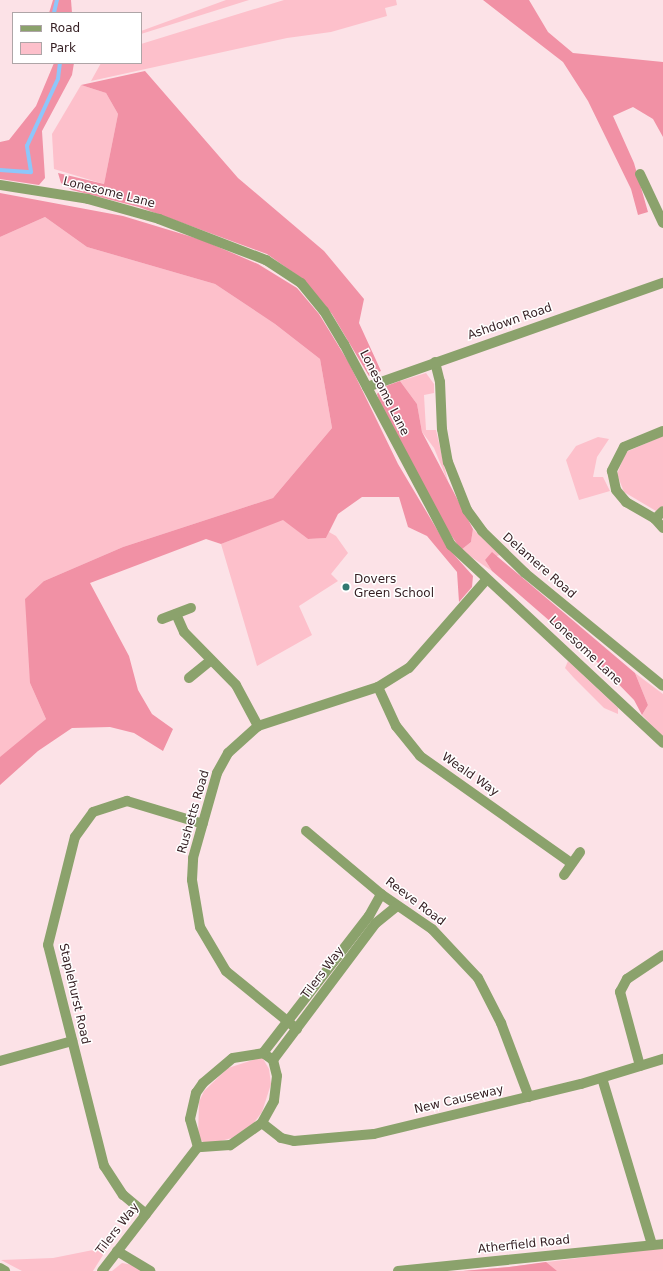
<!DOCTYPE html>
<style>
body{margin:0}
#map{position:relative;width:663px;height:1271px;overflow:hidden;background:#fce2e7;font-family:"DejaVu Sans",sans-serif}
div>[style]{position:absolute}
[style*='--x']{left:calc(var(--x)*1px);top:calc(var(--y)*1px);width:calc(var(--w)*1px);rotate:calc(var(--a)*1deg)}
.green>*{inset:0;background:#fdc0cb}
.forest>*{inset:0;background:#f191a5}
.stream>*{height:3.5px;margin:-1.75px;padding:0 1.75px;transform-origin:1.75px;border-radius:1.75px;background:#8ec6fa}
.minor>*{height:10px;margin:-5px;padding:0 5px;transform-origin:5px;border-radius:5px;background:#8ba26c}
.tertiary>*{height:10px;margin:-5px;padding:0 5px;transform-origin:5px;border-radius:5px;background:#8ba26c}
.dots>*{width:11px;height:11px;translate:-50% -50%;box-sizing:border-box;border:2px solid #fff;border-radius:50%}
span{translate:-50% -50%;white-space:nowrap;text-align:center;line-height:1.15;-webkit-text-stroke:3px #fff;paint-order:stroke}
.street-label{font-size:12px;color:#341e22}
.poi-label{font-size:12px;color:#341e22}
.left{translate:0 -50%;text-align:left}
.legend{position:absolute;left:12px;top:12px;width:130px;height:52px;box-sizing:border-box;background:#fff;border:1px solid #aea5a7;margin:0;padding:5px 7px;list-style:none;font-size:12px;color:#341e22}
.legend li{display:flex;align-items:center;gap:8px;height:20px}
.legend b{width:20px;border:1px solid #aea5a7}
</style>
<div id="map">
<div class="green">
<i style="clip-path:polygon(226px 0,249px 0,141px 34px,141px 31px)"></i>
<i style="clip-path:polygon(284px 0,396px 0,397px 5px,385px 8px,387px 16px,331px 32px,287px 38px,91px 81px,101px 63px,141px 63px,141px 44px)"></i>
<i style="clip-path:polygon(81px 85px,106px 93px,118px 114px,104px 184px,54px 169px,52px 134px)"></i>
<i style="clip-path:polygon(45px 217px,87px 247px,215px 284px,275px 324px,320px 359px,332px 428px,273px 498px,123px 547px,44px 581px,30px 683px,46px 719px,0 759px,0 237px)"></i>
<i style="clip-path:polygon(426px 373px,434px 384px,434px 393px,424px 395px,426px 430px,436px 430px,448px 482px,434px 448px,422px 432px,417px 404px,400px 381px)"></i>
<i style="clip-path:polygon(663px 436px,663px 506px,656px 511px,624px 492px,617px 474px,626px 452px)"></i>
<i style="clip-path:polygon(598px 437px,609px 439px,597px 457px,593px 477px,603px 477px,610px 491px,579px 500px,566px 460px,576px 446px)"></i>
<i style="clip-path:polygon(283px 519px,308px 539px,326px 538px,329px 532px,336px 536px,348px 553px,331px 574px,338px 581px,299px 606px,312px 635px,257px 666px,221px 544px)"></i>
<i style="clip-path:polygon(473px 529px,500px 555px,485px 560px,492px 571px,461px 550px,471px 542px)"></i>
<i style="clip-path:polygon(568px 661px,618px 708px,618px 714px,604px 708px,574px 678px,565px 668px)"></i>
<i style="clip-path:polygon(635px 673px,663px 694px,663px 737px,642px 715px,648px 705px)"></i>
<i style="clip-path:polygon(262px 1057px,269px 1069px,271px 1084px,262px 1112px,253px 1124px,232px 1138px,206px 1145px,198px 1137px,199px 1102px,204px 1091px,228px 1068px)"></i>
<i style="clip-path:polygon(108px 1247px,93px 1271px,22px 1271px,1px 1260px,53px 1258px)"></i>
<i style="clip-path:polygon(663px 1247px,663px 1271px,463px 1271px,509px 1267px)"></i>
<i style="clip-path:polygon(122px 1263px,133px 1265px,142px 1271px,112px 1271px)"></i>
</div>
<div class="forest">
<i style="clip-path:polygon(53px 0,71px 0,72px 13px,49px 13px)"></i>
<i style="clip-path:polygon(483px 0,529px 0,548px 32px,573px 53px,663px 62px,663px 137px,653px 119px,633px 107px,613px 116px,634px 163px,648px 212px,638px 215px,631px 189px,588px 101px,563px 62px)"></i>
<i style="clip-path:polygon(54px 63px,74px 63px,72px 75px,42px 131px,45px 178px,39px 185px,0 179px,0 142px,9px 140px,36px 106px)"></i>
<i style="clip-path:polygon(145px 71px,238px 178px,324px 251px,364px 299px,359px 323px,381px 371px,369px 376px,332px 314px,304px 280px,267px 254px,139px 207px,72px 190px,61px 183px,58px 173px,104px 184px,118px 114px,106px 93px,81px 85px)"></i>
<i style="clip-path:polygon(0 193px,123px 216px,202px 240px,258px 264px,297px 288px,319px 314px,349px 363px,398px 464px,448px 548px,473px 576px,472px 587px,459px 602px,457px 572px,427px 536px,408px 527px,399px 497px,362px 497px,338px 514px,326px 538px,308px 539px,283px 520px,221px 544px,206px 539px,90px 583px,129px 656px,138px 690px,152px 714px,173px 729px,163px 751px,134px 733px,110px 727px,72px 728px,38px 751px,0 785px,0 757px,46px 719px,30px 683px,25px 599px,44px 581px,123px 547px,273px 498px,332px 428px,320px 359px,275px 324px,215px 284px,87px 247px,45px 217px,0 237px)"></i>
<i style="clip-path:polygon(400px 381px,417px 404px,422px 432px,473px 529px,471px 542px,461px 550px,437px 514px,381px 408px,377px 394px,383px 387px)"></i>
<i style="clip-path:polygon(492px 552px,635px 673px,648px 705px,642px 715px,634px 700px,597px 662px,492px 571px,485px 560px)"></i>
<i style="clip-path:polygon(546px 1262px,557px 1271px,463px 1271px,509px 1267px)"></i>
</div>
<div class="stream">
<i style="--x:54;--y:13;--w:13;--a:-77"></i>
<i style="--x:0;--y:170;--w:31;--a:4"></i>
<i style="--x:31;--y:172;--w:26;--a:-99"></i>
<i style="--x:27;--y:146;--w:74;--a:-65.2"></i>
<i style="--x:58;--y:79;--w:16;--a:-83"></i>
</div>
<div class="minor">
<i style="--x:640;--y:174;--w:54;--a:64.9"></i>
<i style="--x:435;--y:362;--w:21;--a:76"></i>
<i style="--x:440;--y:382;--w:47;--a:87.6"></i>
<i style="--x:442;--y:429;--w:34;--a:80"></i>
<i style="--x:448;--y:462;--w:52;--a:68.4"></i>
<i style="--x:467;--y:510;--w:26;--a:54"></i>
<i style="--x:482;--y:531;--w:60;--a:44.3"></i>
<i style="--x:525;--y:573;--w:178;--a:39.3"></i>
<i style="--x:367;--y:387;--w:314;--a:-19.4"></i>
<i style="--x:663;--y:431;--w:42;--a:157.7"></i>
<i style="--x:624;--y:447;--w:27;--a:117"></i>
<i style="--x:612;--y:471;--w:19;--a:78"></i>
<i style="--x:616;--y:490;--w:16;--a:50"></i>
<i style="--x:626;--y:502;--w:34;--a:30"></i>
<i style="--x:655;--y:519;--w:11;--a:-45"></i>
<i style="--x:655;--y:519;--w:12;--a:48"></i>
<i style="--x:176;--y:614;--w:20;--a:66"></i>
<i style="--x:184;--y:632;--w:74;--a:45.5"></i>
<i style="--x:236;--y:685;--w:47;--a:61.8"></i>
<i style="--x:162;--y:619;--w:31;--a:-21"></i>
<i style="--x:189;--y:678;--w:28;--a:-39"></i>
<i style="--x:378;--y:687;--w:43;--a:65.2"></i>
<i style="--x:396;--y:726;--w:38;--a:51"></i>
<i style="--x:420;--y:756;--w:185;--a:35.3"></i>
<i style="--x:306;--y:831;--w:98;--a:40"></i>
<i style="--x:381;--y:894;--w:62;--a:34.5"></i>
<i style="--x:432;--y:929;--w:67;--a:46.8"></i>
<i style="--x:478;--y:978;--w:51;--a:62.9"></i>
<i style="--x:501;--y:1023;--w:79;--a:69.3"></i>
<i style="--x:564;--y:875;--w:28;--a:-55"></i>
<i style="--x:297;--y:1029;--w:92;--a:-140.8"></i>
<i style="--x:226;--y:971;--w:51;--a:-120.6"></i>
<i style="--x:200;--y:927;--w:48;--a:-99.7"></i>
<i style="--x:192;--y:880;--w:22;--a:-87"></i>
<i style="--x:193;--y:858;--w:88;--a:-74.2"></i>
<i style="--x:217;--y:773;--w:23;--a:-61"></i>
<i style="--x:228;--y:753;--w:40;--a:-42"></i>
<i style="--x:258;--y:726;--w:126;--a:-18"></i>
<i style="--x:378;--y:687;--w:36;--a:-32"></i>
<i style="--x:409;--y:668;--w:117;--a:-48.8"></i>
<i style="--x:263;--y:1053;--w:12;--a:35"></i>
<i style="--x:273;--y:1060;--w:16;--a:76"></i>
<i style="--x:277;--y:1076;--w:25;--a:97"></i>
<i style="--x:274;--y:1101;--w:25;--a:119"></i>
<i style="--x:262;--y:1123;--w:39;--a:145"></i>
<i style="--x:230;--y:1145;--w:32;--a:176"></i>
<i style="--x:198;--y:1147;--w:29;--a:-106"></i>
<i style="--x:190;--y:1119;--w:27;--a:-77"></i>
<i style="--x:196;--y:1093;--w:12;--a:-55"></i>
<i style="--x:203;--y:1083;--w:39;--a:-40"></i>
<i style="--x:233;--y:1058;--w:30;--a:-9"></i>
<i style="--x:263;--y:1053;--w:173;--a:-52.3"></i>
<i style="--x:369;--y:916;--w:25;--a:-61"></i>
<i style="--x:273;--y:1060;--w:171;--a:-53.1"></i>
<i style="--x:376;--y:923;--w:27;--a:-39"></i>
<i style="--x:0;--y:1061;--w:75;--a:-15.5"></i>
<i style="--x:640;--y:1066;--w:77;--a:-105.1"></i>
<i style="--x:620;--y:992;--w:15;--a:-62"></i>
<i style="--x:627;--y:979;--w:43;--a:-33.7"></i>
<i style="--x:602;--y:1078;--w:174;--a:73.3"></i>
<i style="--x:262;--y:1123;--w:24;--a:38"></i>
<i style="--x:281;--y:1138;--w:13;--a:13"></i>
<i style="--x:294;--y:1141;--w:80;--a:-5"></i>
<i style="--x:374;--y:1134;--w:213;--a:-13.6"></i>
<i style="--x:581;--y:1084;--w:86;--a:-17"></i>
<i style="--x:146;--y:1214;--w:30;--a:-140"></i>
<i style="--x:123;--y:1195;--w:35;--a:-123"></i>
<i style="--x:104;--y:1166;--w:228;--a:-104.2"></i>
<i style="--x:48;--y:945;--w:111;--a:-76"></i>
<i style="--x:75;--y:837;--w:31;--a:-54"></i>
<i style="--x:93;--y:812;--w:36;--a:-18"></i>
<i style="--x:127;--y:801;--w:79;--a:16.8"></i>
<i style="--x:117;--y:1251;--w:39;--a:31"></i>
<i style="--x:0;--y:1268;--w:6;--a:31"></i>
<i style="--x:102;--y:1271;--w:157;--a:-52.3"></i>
<i style="--x:398;--y:1271;--w:266;--a:-5.8"></i>
</div>
<div class="tertiary">
<i style="--x:0;--y:185;--w:89;--a:9"></i>
<i style="--x:88;--y:199;--w:74;--a:15.7"></i>
<i style="--x:159;--y:219;--w:115;--a:21"></i>
<i style="--x:266;--y:260;--w:42;--a:33.3"></i>
<i style="--x:301;--y:283;--w:36;--a:51"></i>
<i style="--x:324;--y:311;--w:39;--a:59"></i>
<i style="--x:344;--y:344;--w:228;--a:62"></i>
<i style="--x:451;--y:545;--w:290;--a:43"></i>
</div>
<div class="dots">
<i style="left:346px;top:587px;background:#317871"></i>
</div>
<div class="street-label">
<span style="left:109px;top:193px;rotate:14deg">Lonesome Lane</span>
<span style="left:510px;top:322px;rotate:-19deg">Ashdown Road</span>
<span style="left:384px;top:393px;rotate:63deg">Lonesome Lane</span>
<span style="left:539px;top:566px;rotate:41deg">Delamere Road</span>
<span style="left:585px;top:651px;rotate:43deg">Lonesome Lane</span>
<span style="left:470px;top:775px;rotate:35deg">Weald Way</span>
<span style="left:194px;top:812px;rotate:-74deg">Rushetts Road</span>
<span style="left:415px;top:902px;rotate:37deg">Reeve Road</span>
<span style="left:323px;top:973px;rotate:-53deg">Tilers Way</span>
<span style="left:74px;top:994px;rotate:77deg">Staplehurst Road</span>
<span style="left:459px;top:1100px;rotate:-13deg">New Causeway</span>
<span style="left:118px;top:1229px;rotate:-52deg">Tilers Way</span>
<span style="left:524px;top:1245px;rotate:-6deg">Atherfield Road</span>
</div>
<div class="poi-label">
<span class="left" style="left:354px;top:587px">Dovers<br>Green School</span>
</div>
<ul class="legend">
<li><b style="height:5px;background:#8ba26c"></b>Road</li>
<li><b style="height:11px;background:#fdc0cb"></b>Park</li>
</ul>
</div>
